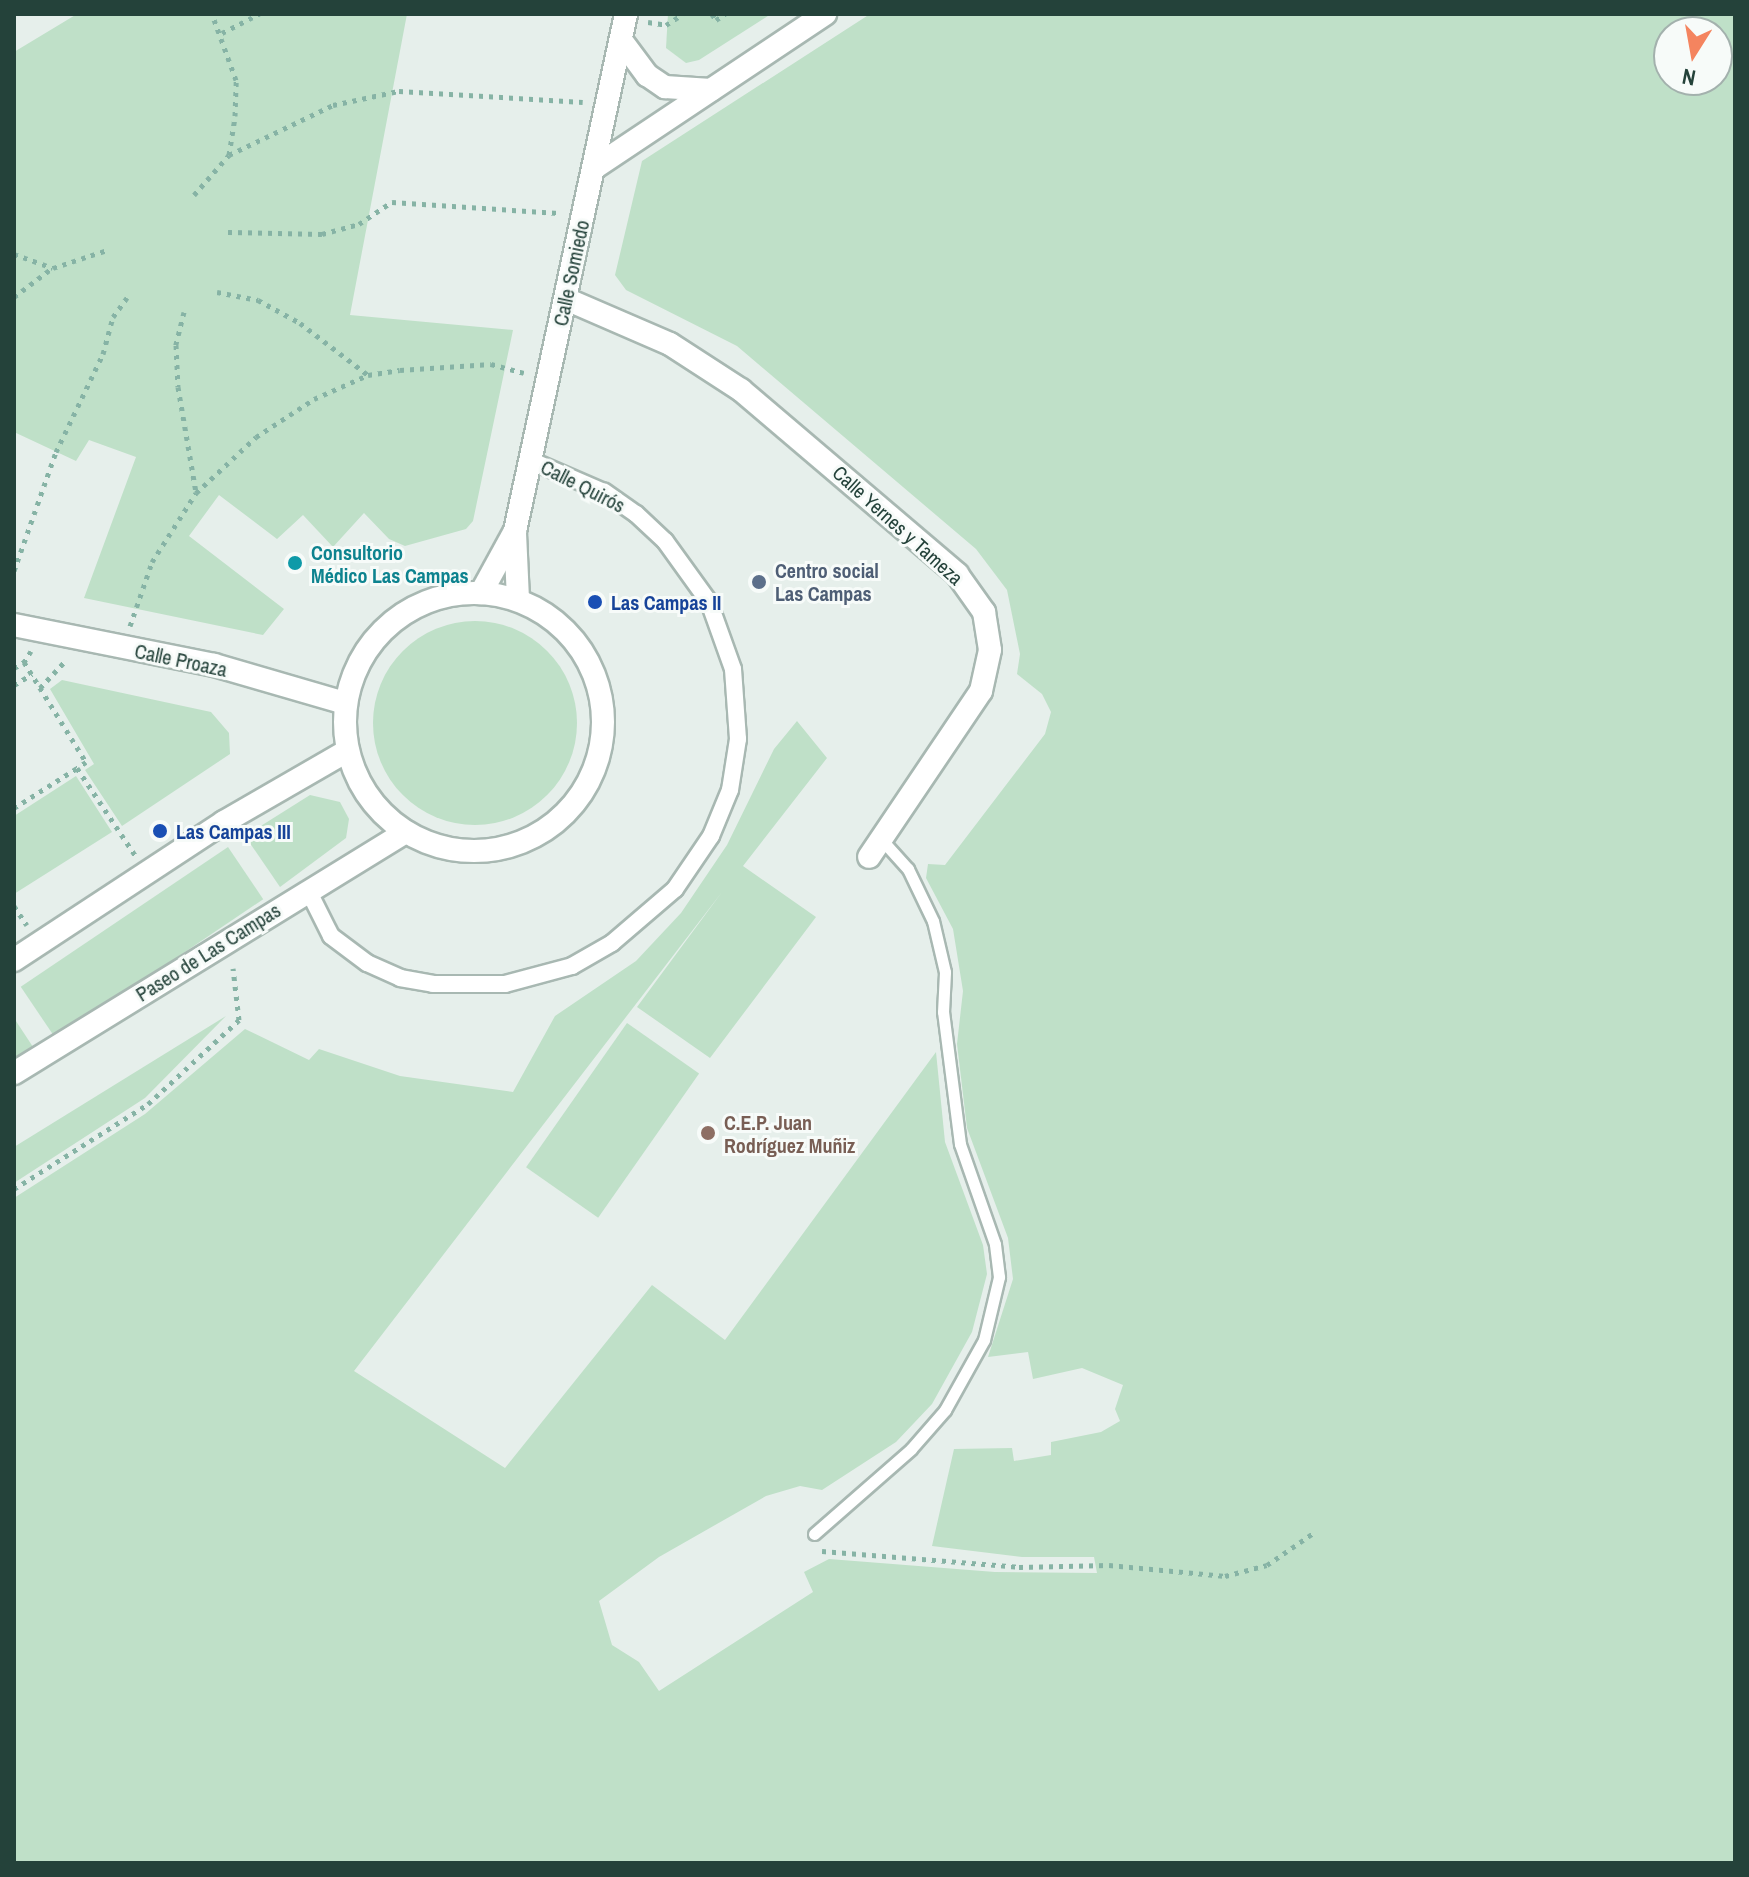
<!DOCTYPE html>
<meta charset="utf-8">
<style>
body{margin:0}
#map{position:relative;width:1749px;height:1877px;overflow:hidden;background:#e6efeb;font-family:"Archivo Narrow",sans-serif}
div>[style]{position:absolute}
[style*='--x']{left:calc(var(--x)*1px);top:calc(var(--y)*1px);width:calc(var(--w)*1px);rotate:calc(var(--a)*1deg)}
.green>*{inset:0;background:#bfe0c8;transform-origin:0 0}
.round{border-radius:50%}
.path>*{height:5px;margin-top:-2.5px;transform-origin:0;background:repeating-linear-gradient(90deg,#86b3a5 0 4px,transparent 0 10px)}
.roads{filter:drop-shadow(2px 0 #a8b8b2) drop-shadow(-2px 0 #a8b8b2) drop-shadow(0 2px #a8b8b2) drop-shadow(0 -2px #a8b8b2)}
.service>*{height:11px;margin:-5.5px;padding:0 5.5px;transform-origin:5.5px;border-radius:5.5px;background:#fff}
.pedestrian>*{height:16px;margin:-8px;padding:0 8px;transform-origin:8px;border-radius:8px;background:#fff}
.minor>*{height:22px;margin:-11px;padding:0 11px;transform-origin:11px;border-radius:11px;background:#fff}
.minor>.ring{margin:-11px;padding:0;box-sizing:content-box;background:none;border:22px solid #fff;border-radius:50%}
.dots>*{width:22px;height:22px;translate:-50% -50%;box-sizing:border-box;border:4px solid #f7fbf9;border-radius:50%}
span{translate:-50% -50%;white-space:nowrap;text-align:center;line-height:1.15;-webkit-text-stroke:6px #f7fbf9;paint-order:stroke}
.street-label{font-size:20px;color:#24423a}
.culture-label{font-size:20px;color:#0d838f;font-weight:700}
.left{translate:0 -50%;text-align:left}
.service-label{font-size:20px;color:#4e5e75;font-weight:700}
.transit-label{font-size:20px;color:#164399;font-weight:700}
.education-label{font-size:20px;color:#785e54;font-weight:700}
.frame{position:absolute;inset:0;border:16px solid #24423a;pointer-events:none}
.north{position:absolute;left:1653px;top:16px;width:80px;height:80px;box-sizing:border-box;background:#f7fbf9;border:2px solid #a3b1ad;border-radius:50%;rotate:191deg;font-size:22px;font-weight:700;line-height:32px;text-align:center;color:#24423a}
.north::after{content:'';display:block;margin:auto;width:28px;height:36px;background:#f4845f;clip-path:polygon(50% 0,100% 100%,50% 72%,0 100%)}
</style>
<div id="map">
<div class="green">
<i style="clip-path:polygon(77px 14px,407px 14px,350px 315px,513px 330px,473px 521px,466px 529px,405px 546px,389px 539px,364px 513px,333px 547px,303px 515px,277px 539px,219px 495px,189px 536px,284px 609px,263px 635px,84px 598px,136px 457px,89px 440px,76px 461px,14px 432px,14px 52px)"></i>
<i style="clip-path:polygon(668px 14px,771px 14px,699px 60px,686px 63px,666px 48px)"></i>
<i style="clip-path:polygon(evenodd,870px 14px,1735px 14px,1735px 1863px,14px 1863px,14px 1198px,145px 1114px,245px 1029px,309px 1060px,319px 1049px,400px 1076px,513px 1092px,555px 1016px,636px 961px,681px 913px,727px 845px,774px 749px,797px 721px,827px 758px,743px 866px,816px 917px,710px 1058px,637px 1007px,722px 892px,354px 1371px,505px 1468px,652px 1285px,725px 1340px,936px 1052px,945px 1142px,983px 1245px,987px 1274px,972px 1332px,932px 1404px,896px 1442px,822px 1490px,800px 1486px,766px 1496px,659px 1557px,599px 1601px,612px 1645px,639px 1662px,659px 1691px,813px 1592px,804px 1572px,829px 1559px,995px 1572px,1097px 1573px,1094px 1557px,1022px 1557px,932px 1546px,954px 1449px,1012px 1448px,1014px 1461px,1051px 1455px,1051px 1442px,1101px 1432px,1120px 1421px,1115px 1409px,1123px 1385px,1082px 1368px,1033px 1379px,1028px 1352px,988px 1357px,1013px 1279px,1008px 1238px,967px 1128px,957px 1044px,963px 991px,953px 929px,926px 878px,928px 864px,945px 865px,1045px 734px,1051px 712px,1042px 694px,1017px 674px,1020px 654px,1007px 590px,976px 549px,737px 346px,626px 290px,615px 275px,642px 161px,870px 14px,1669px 32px,1717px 32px,1717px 80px,1669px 80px,1669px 32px)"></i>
<i class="round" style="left:373px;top:621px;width:204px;height:204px"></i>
<i style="clip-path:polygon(62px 680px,211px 712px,229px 733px,230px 754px,122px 826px,85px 770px,94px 764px,50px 689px)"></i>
<i style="clip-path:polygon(76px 776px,112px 832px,14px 894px,14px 816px)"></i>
<i style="clip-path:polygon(310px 795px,340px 802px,349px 819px,346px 838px,280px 887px,245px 836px)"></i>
<i style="left:228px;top:847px;width:63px;height:250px;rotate:56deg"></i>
<i style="clip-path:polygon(226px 1016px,145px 1098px,14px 1183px,14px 1147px)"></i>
<i style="clip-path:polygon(14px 1018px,33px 1047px,14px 1059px)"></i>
<i style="left:627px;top:1023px;width:88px;height:176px;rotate:35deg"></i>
</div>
<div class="path">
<i style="--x:712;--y:14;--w:7;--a:56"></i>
<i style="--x:716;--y:20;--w:11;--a:-34"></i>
<i style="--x:648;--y:22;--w:18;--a:9"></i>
<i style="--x:666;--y:25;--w:20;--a:-33"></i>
<i style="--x:222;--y:33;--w:42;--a:-27.2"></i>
<i style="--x:229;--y:155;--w:115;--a:-25.7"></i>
<i style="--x:333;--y:105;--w:67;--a:-12"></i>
<i style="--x:399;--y:91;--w:184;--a:3.4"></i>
<i style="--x:194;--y:195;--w:53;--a:-48.8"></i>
<i style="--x:229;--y:155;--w:39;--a:-81"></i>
<i style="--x:235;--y:116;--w:36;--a:-88"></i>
<i style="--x:236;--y:80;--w:70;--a:-110"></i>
<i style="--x:228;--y:232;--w:94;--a:1.2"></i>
<i style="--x:322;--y:234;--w:38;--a:-15"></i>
<i style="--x:359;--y:224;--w:40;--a:-34"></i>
<i style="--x:392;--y:202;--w:167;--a:3.8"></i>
<i style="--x:14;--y:254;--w:41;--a:19.7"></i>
<i style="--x:53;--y:268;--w:57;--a:-18.4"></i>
<i style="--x:217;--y:292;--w:42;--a:11"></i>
<i style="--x:258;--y:300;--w:48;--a:28.7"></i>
<i style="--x:300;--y:323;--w:86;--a:37.4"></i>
<i style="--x:14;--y:297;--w:48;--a:-37.3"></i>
<i style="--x:184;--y:312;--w:34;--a:104"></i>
<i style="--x:176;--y:345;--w:42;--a:87.3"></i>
<i style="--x:178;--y:387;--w:107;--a:80.3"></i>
<i style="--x:14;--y:571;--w:126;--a:-70.6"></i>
<i style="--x:56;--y:452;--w:109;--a:-64.4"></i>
<i style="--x:103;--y:354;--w:38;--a:-75"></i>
<i style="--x:113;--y:317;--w:24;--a:-54"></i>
<i style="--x:130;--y:626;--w:68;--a:-71"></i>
<i style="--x:152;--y:562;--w:82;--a:-57.5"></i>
<i style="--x:196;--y:493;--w:82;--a:-43"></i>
<i style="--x:256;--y:437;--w:69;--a:-33.2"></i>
<i style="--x:314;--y:399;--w:59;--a:-24"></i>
<i style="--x:368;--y:375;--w:32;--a:-9"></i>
<i style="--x:400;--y:370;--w:91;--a:-3.8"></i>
<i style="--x:491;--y:364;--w:34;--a:15"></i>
<i style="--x:31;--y:651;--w:13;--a:122"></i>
<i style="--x:24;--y:662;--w:118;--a:58.2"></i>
<i style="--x:86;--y:762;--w:11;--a:146"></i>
<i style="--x:14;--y:668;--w:12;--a:-31"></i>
<i style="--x:14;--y:685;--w:21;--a:-31"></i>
<i style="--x:40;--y:688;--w:38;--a:-47"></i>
<i style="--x:14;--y:808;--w:75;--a:-32.4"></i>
<i style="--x:77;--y:768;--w:105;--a:56.3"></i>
<i style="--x:14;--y:906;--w:23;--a:56"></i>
<i style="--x:14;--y:1189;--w:159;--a:-32.4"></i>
<i style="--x:148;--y:1104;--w:124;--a:-42.7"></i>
<i style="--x:239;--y:1020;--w:52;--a:-96.6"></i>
<i style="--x:822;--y:1551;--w:198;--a:4.6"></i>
<i style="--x:1019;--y:1567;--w:90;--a:-1.3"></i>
<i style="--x:1109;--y:1565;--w:117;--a:5.4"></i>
<i style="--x:1225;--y:1576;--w:43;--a:-14.7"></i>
<i style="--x:1267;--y:1565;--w:55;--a:-34.6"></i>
</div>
<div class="roads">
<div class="service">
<i style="--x:814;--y:1534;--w:129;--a:-41.2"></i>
<i style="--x:911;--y:1449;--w:52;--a:-48.9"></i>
<i style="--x:945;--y:1410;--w:80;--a:-60.9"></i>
<i style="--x:984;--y:1340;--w:65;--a:-76.6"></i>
<i style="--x:999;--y:1277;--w:33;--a:-97"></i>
<i style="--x:995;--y:1244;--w:106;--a:-109.3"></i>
<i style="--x:960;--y:1144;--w:133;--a:-97.3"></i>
<i style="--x:943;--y:1012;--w:40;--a:-87.1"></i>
<i style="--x:945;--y:972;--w:52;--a:-103.2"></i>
<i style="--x:933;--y:921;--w:58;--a:-115.7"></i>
<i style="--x:908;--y:869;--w:40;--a:-132"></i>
</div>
<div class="pedestrian">
<i style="--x:308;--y:890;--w:51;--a:63.4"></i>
<i style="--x:331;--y:936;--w:45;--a:36.9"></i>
<i style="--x:367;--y:963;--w:36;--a:24"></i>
<i style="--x:400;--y:978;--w:34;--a:10"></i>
<i style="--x:433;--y:984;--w:72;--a:0"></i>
<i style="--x:505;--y:984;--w:69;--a:-15"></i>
<i style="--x:572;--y:966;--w:46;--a:-29.9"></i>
<i style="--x:612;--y:943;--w:83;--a:-40.6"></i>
<i style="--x:675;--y:889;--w:64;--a:-55.8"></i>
<i style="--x:711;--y:836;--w:50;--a:-67.6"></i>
<i style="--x:730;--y:790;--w:52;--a:-81.1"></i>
<i style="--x:738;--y:739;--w:70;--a:-94.1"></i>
<i style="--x:733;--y:669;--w:71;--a:-109.7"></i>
<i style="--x:709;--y:602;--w:75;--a:-125.8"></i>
<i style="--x:665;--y:541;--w:40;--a:-137"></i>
<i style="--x:636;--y:514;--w:39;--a:-145"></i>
<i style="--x:604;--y:492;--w:78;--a:-156.7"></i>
</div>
<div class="minor">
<i style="--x:621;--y:40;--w:44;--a:53.4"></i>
<i style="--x:647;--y:75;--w:22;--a:34"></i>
<i style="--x:665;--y:87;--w:46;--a:3.7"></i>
<i style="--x:594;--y:168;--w:278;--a:-33.7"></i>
<i style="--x:566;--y:299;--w:113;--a:23.4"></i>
<i style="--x:670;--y:344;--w:85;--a:32.9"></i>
<i style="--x:741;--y:390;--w:284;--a:40.4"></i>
<i style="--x:957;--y:574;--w:47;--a:54.6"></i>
<i style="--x:984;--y:612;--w:38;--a:81"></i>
<i style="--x:990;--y:650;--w:42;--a:102.4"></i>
<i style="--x:981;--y:691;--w:200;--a:124"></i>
<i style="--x:515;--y:533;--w:66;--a:87.4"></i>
<i class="ring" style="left:345px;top:593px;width:236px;height:236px"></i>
<i style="--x:481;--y:593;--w:71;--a:-61.3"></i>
<i style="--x:515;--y:531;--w:529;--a:-77.88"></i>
<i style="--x:14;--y:625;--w:204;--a:11.3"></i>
<i style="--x:214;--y:665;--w:136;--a:16.2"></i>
<i style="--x:14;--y:960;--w:251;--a:-33.3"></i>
<i style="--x:224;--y:822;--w:142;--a:-30"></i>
<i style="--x:14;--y:1073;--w:458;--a:-31.6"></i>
</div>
</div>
<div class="dots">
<i style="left:295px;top:563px;background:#0f9aa8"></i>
<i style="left:759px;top:582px;background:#5c6f8a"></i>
<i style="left:595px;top:602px;background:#1a4fb4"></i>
<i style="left:160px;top:831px;background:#1a4fb4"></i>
<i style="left:708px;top:1133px;background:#8d6e63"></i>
</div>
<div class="street-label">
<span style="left:571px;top:273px;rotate:-78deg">Calle Somiedo</span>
<span style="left:583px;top:486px;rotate:27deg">Calle Quirós</span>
<span style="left:898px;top:525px;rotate:42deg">Calle Yernes y Tameza</span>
<span style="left:181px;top:660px;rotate:12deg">Calle Proaza</span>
<span style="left:208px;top:952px;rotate:-32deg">Paseo de Las Campas</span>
</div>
<div class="culture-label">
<span class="left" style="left:311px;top:564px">Consultorio<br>Médico Las Campas</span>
</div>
<div class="service-label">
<span class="left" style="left:775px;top:582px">Centro social<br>Las Campas</span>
</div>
<div class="transit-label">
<span class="left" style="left:611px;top:602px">Las Campas II</span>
<span class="left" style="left:176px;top:831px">Las Campas III</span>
</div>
<div class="education-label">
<span class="left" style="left:724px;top:1134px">C.E.P. Juan<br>Rodríguez Muñiz</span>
</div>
<div class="frame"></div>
<div class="north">N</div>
</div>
